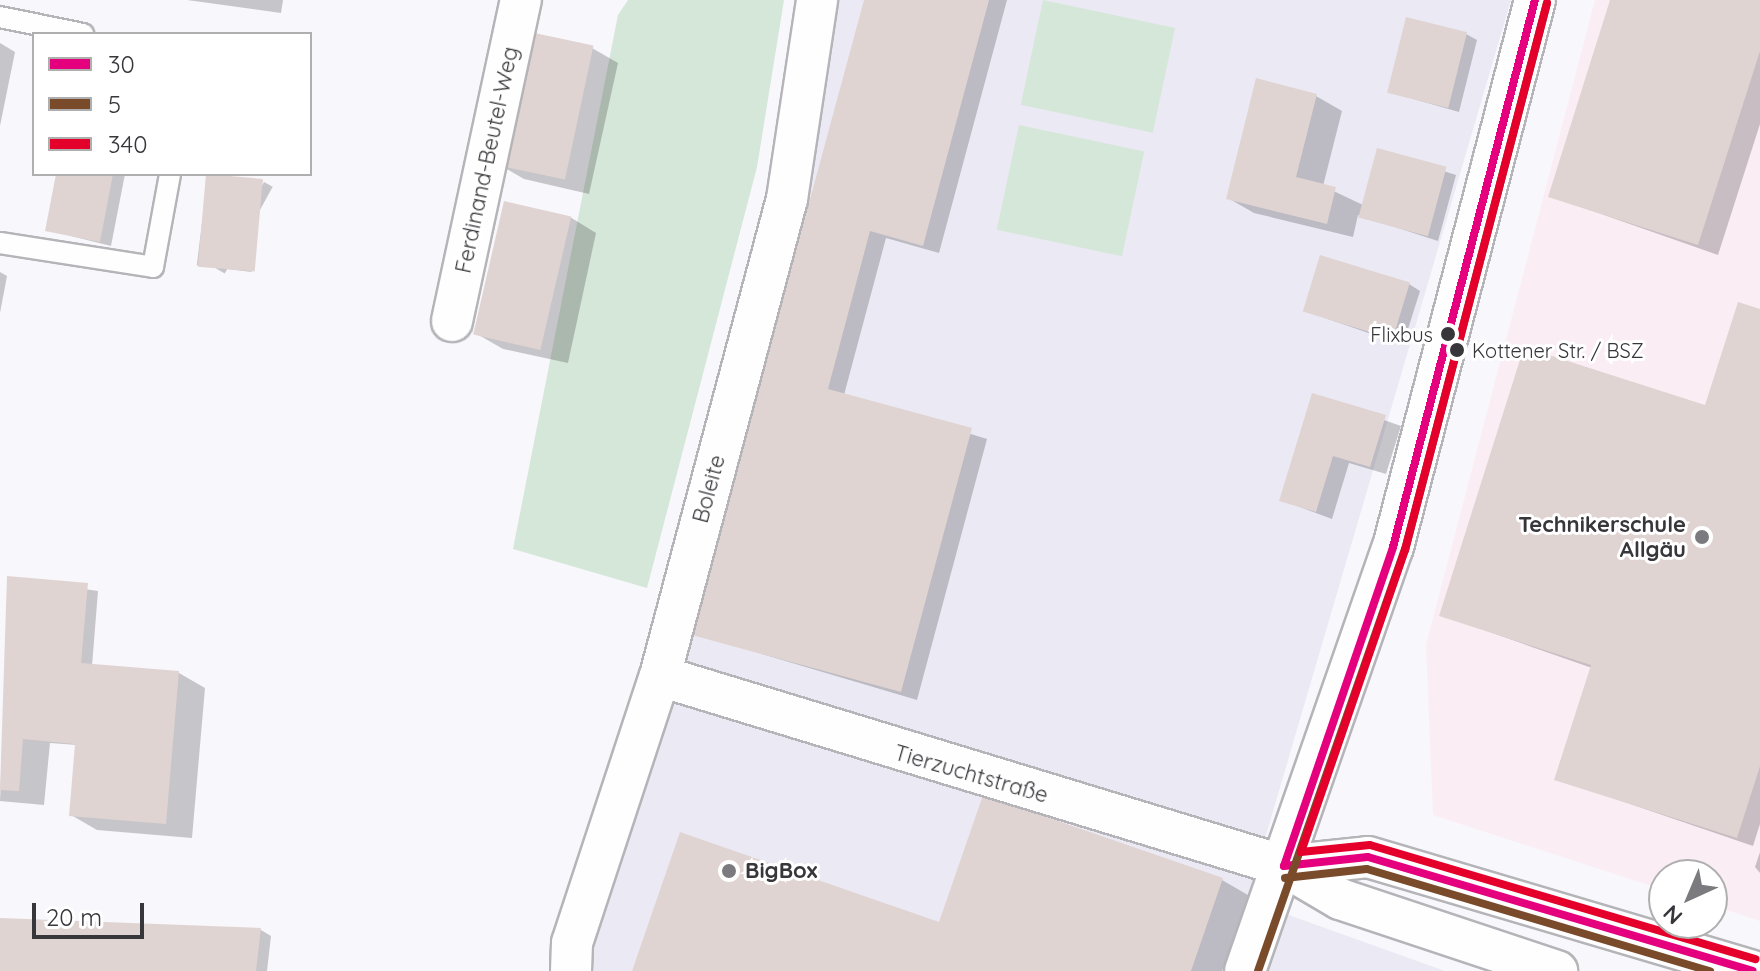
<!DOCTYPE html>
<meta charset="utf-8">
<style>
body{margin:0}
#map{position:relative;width:1760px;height:971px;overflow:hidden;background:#f8f7fc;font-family:Quicksand,sans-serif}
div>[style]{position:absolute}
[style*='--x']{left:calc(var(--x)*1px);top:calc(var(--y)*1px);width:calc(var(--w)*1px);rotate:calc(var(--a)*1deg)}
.built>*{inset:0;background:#ebe9f3}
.education>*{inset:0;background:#fbedf4}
.green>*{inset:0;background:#d5e7d9;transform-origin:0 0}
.shadow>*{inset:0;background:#0003;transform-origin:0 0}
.building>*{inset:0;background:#e0d4d2;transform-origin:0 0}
.roads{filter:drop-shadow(2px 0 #b5b4b8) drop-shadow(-2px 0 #b5b4b8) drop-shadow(0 2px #b5b4b8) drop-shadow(0 -2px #b5b4b8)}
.service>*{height:20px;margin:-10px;padding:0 10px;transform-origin:10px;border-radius:10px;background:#fefeff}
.minor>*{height:40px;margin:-20px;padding:0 20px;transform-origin:20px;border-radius:20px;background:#fefeff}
.bus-1>*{height:8px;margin:-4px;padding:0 4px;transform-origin:4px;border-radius:4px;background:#e5007d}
.bus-2>*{height:8px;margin:-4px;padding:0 4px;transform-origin:4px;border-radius:4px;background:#7a4b2a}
.bus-3>*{height:8px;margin:-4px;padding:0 4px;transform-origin:4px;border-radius:4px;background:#e4002b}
.dots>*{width:22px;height:22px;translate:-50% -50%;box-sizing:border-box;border:4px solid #fff;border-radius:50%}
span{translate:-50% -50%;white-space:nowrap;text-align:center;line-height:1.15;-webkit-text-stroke:6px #fff;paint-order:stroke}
.bus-label{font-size:20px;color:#37363a}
.right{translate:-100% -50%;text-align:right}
.left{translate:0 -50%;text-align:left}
.street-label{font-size:22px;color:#37363a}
.poi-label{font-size:22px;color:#37363a;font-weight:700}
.legend{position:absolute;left:32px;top:32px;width:280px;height:144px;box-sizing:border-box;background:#fff;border:2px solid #afafb0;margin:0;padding:10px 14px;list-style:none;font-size:24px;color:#37363a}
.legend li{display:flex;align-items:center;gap:16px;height:40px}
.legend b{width:40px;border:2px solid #afafb0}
.north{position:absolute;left:1648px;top:859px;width:80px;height:80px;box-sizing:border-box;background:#fff;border:2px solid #afafb0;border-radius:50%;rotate:224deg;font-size:22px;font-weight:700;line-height:32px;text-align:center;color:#37363a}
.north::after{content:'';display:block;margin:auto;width:28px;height:36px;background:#7b7a7e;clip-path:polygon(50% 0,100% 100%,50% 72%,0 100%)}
.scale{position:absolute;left:32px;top:903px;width:112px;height:36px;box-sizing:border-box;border:4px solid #37363a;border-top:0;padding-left:10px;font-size:24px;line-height:28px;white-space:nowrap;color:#37363a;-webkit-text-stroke:6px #fff;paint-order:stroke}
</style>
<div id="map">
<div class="built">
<i style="clip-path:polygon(831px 0,1511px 0,1247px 900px,1445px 971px,584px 971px,677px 667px)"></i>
</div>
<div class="education">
<i style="clip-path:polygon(1595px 0,1760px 0,1760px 921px,1712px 905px,1712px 875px,1664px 875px,1664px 890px,1433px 815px,1426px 645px)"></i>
</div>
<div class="green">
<i style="clip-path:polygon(628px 0,784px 0,757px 167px,647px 588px,513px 549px,618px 15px)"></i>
<i style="left:1043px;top:0;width:135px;height:107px;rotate:12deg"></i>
<i style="left:1019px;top:125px;width:128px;height:107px;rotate:12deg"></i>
</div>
<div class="shadow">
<i style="clip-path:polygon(187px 0,283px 0,281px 13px)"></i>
<i style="clip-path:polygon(866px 0,1007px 0,939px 253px,886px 238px,844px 395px,987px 439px,917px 700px,695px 634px)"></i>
<i style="clip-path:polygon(1612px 0,1760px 0,1760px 124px,1718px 255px,1550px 196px)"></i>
<i style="clip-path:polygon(1466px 34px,1477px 40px,1459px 112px,1389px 92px)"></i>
<i style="clip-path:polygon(0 43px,15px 52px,0 126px)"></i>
<i style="clip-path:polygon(592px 48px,618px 63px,589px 194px,524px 179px,498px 164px)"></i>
<i style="clip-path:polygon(1316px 96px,1342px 111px,1323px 186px,1363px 205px,1378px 150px,1456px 175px,1438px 241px,1358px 215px,1353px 237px,1254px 213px,1228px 198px)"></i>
<i style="clip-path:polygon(58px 174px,125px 174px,111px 246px,47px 230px)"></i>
<i style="left:208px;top:174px;width:55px;height:92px;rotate:7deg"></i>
<i style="left:264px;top:182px;width:10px;height:99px;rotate:29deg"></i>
<i style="clip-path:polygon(570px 217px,596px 233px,568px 363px,503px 349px,477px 334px)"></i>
<i style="clip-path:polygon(0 272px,7px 276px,0 313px)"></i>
<i style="clip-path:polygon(1409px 284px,1420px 291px,1403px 345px,1305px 311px)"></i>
<i style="clip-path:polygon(1760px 311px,1760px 824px,1753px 846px,1557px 779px,1592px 668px,1441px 615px,1706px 408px)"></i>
<i style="clip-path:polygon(1313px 395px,1401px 426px,1386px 474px,1349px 463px,1332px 519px,1281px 500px)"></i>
<i style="clip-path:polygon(9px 578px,98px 591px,92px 666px,179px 673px,205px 688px,192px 838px,97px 830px,71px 815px,77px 745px,50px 743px,44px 805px,0 801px)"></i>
<i style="clip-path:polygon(1760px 852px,1760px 873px,1755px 867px)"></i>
<i style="clip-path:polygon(1222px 880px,1248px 895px,1222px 971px,634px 971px)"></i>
<i style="clip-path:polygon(0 920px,261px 930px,271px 936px,267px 971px,0 971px)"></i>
</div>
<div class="building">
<i style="clip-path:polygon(864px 0,989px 0,923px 246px,870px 231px,828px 389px,972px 428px,901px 692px,692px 635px)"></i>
<i style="clip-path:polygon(1610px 0,1760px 0,1760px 51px,1698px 245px,1548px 197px)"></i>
<i style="left:1406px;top:17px;width:63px;height:78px;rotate:14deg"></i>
<i style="left:525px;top:31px;width:70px;height:137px;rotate:12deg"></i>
<i style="clip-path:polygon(1256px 78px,1317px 94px,1296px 177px,1336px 187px,1327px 224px,1226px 199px)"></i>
<i style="left:1377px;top:148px;width:72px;height:72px;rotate:15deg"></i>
<i style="clip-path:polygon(56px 174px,113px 174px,100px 242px,45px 231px)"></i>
<i style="left:206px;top:174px;width:57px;height:93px;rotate:5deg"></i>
<i style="left:504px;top:201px;width:69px;height:137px;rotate:13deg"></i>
<i style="left:1320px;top:255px;width:94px;height:59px;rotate:17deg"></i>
<i style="clip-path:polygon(1738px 302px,1760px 309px,1760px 766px,1737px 838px,1554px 780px,1591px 665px,1439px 616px,1524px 347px,1705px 405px)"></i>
<i style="clip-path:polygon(1312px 393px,1386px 415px,1370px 467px,1333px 456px,1316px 512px,1279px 501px)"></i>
<i style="clip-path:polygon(7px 576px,88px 583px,81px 663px,179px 671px,166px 824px,69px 816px,75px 744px,23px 739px,19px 791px,0 790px)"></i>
<i style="clip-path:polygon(983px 795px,1223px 878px,1191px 971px,632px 971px,680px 832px,939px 922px)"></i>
<i style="clip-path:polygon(0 918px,261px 928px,256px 971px,0 971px)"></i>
</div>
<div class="roads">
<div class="service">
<i style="--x:0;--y:17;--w:85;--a:11.6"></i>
<i style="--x:0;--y:243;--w:155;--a:8.9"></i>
<i style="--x:153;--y:267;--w:95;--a:-79.6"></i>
</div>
<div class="minor">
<i style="--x:452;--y:321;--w:328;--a:-77.9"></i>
<i style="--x:660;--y:676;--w:652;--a:16.93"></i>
<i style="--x:1284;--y:866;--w:65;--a:30.5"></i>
<i style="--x:1340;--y:899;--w:229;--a:18.4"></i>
<i style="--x:1284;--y:866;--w:84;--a:-6.1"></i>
<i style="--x:1368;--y:857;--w:401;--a:16.5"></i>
<i style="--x:571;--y:971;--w:28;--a:-88"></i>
<i style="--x:572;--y:943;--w:281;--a:-71.8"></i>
<i style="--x:660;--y:676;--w:494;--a:-75.1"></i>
<i style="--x:787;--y:199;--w:201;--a:-81.4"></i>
<i style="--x:1245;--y:971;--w:449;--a:-70.8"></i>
<i style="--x:1393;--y:547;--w:565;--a:-75.45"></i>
</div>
</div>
<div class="bus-1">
<i style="--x:1284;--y:866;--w:337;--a:-71.1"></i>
<i style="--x:1393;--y:547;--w:565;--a:-75.45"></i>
<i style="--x:1284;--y:866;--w:84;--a:-6.1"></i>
<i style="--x:1368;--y:857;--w:401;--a:16.5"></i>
</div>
<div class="bus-2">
<i style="--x:1285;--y:878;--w:82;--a:-6.3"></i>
<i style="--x:1367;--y:869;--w:358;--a:16.6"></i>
<i style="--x:1258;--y:971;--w:446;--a:-70.8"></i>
<i style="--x:1405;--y:550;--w:565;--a:-75.45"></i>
</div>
<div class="bus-3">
<i style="--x:1547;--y:3;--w:565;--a:104.55"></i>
<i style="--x:1405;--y:550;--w:319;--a:109"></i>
<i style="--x:1301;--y:852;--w:69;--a:-5.8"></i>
<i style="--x:1370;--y:845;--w:402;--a:16.5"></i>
</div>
<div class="dots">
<i style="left:1448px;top:334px;background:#37363a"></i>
<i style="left:1457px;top:350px;background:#37363a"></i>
<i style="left:1702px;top:537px;background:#7b7a7e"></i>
<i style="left:729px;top:871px;background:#7b7a7e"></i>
</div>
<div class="bus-label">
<span class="right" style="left:1433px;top:334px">Flixbus</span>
<span class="left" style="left:1472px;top:350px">Kottener Str. / BSZ</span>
</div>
<div class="street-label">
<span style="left:487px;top:160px;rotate:-78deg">Ferdinand-Beutel-Weg</span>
<span style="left:709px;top:489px;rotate:-75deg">Boleite</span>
<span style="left:971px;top:774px;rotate:16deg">Tierzuchtstraße</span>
</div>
<div class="poi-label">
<span class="right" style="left:1686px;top:537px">Technikerschule<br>Allgäu</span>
<span class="left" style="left:745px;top:871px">BigBox</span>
</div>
<ul class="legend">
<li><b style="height:10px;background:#e5007d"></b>30</li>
<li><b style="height:10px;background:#7a4b2a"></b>5</li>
<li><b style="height:10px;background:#e4002b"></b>340</li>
</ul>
<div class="north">N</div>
<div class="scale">20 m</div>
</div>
